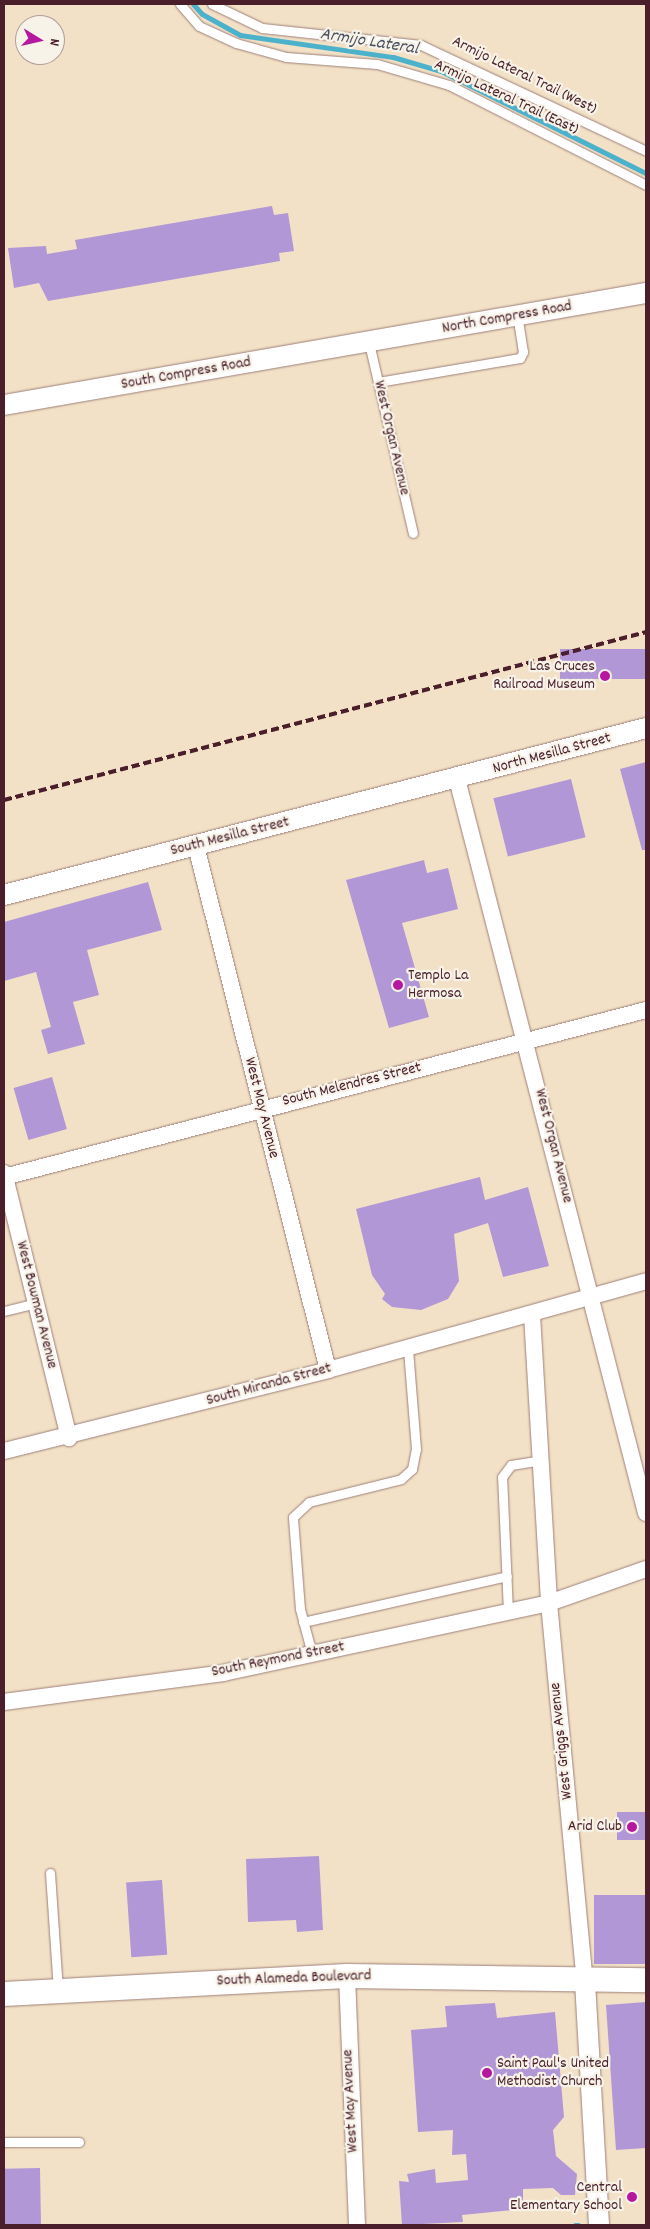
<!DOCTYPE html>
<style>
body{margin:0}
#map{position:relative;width:650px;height:2229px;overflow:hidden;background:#f3e1c7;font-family:Dekko,sans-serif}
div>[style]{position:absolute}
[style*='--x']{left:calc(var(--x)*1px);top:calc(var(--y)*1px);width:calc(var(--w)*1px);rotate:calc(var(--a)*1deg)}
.stream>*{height:5px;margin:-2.5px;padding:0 2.5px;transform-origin:2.5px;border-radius:2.5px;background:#4cb1cb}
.building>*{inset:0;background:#b197d6;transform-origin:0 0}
.roads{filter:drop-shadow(0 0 1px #9e8079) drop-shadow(0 0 1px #9e8079)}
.service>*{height:9px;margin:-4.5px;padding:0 4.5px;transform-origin:4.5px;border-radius:4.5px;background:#fff}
.minor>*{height:16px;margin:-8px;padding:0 8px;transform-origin:8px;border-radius:8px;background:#fff}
.tertiary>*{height:20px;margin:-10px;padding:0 10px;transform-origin:10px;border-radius:10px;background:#fff}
.secondary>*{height:24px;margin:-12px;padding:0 12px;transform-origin:12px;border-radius:12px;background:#fff}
.rail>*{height:4px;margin-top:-2px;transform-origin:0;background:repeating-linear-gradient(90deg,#4a1f2b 0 8px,transparent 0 12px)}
.dots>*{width:14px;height:14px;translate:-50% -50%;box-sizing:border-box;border:2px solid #f7f3e8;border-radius:50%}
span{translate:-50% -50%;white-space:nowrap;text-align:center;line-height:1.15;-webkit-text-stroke:4.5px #f7f3e8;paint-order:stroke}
.street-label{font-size:16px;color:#4a1f2b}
.poi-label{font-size:16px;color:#4a1f2b}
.right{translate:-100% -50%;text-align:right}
.left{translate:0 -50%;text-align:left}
.water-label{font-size:18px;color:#4b5263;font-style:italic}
.frame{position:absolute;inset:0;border:5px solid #4a1f2b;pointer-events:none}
.north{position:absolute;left:15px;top:15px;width:50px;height:50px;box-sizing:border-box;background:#f7f3e8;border:1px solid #b29e9c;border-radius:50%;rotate:99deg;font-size:14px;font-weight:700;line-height:20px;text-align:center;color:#4a1f2b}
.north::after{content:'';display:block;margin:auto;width:18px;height:22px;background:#b5179e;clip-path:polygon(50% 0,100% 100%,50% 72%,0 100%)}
</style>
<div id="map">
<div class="stream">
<i style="--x:193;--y:4;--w:13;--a:48"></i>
<i style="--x:202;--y:14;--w:43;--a:28.9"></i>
<i style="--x:240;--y:35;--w:155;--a:8.2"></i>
<i style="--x:393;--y:57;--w:50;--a:16.3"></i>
<i style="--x:441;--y:71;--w:229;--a:26.5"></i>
<i style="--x:575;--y:2225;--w:3;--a:0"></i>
</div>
<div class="building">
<i style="clip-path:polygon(272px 206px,274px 215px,288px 213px,294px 251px,279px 253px,280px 261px,48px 301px,39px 283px,14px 288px,8px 248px,46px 246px,47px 254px,77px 249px,75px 240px)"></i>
<i style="left:646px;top:649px;width:30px;height:86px;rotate:90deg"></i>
<i style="clip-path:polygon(646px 762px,646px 850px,642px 850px,620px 769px)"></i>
<i style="left:571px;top:779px;width:60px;height:80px;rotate:76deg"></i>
<i style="clip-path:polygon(424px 860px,427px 873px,448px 868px,458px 909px,402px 923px,429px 1017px,389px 1028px,346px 880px)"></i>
<i style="clip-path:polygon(148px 882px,162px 930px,87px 950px,99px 995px,73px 1002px,85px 1044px,48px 1054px,41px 1030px,51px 1027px,36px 972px,4px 981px,4px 922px)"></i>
<i style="left:52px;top:1077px;width:54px;height:40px;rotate:74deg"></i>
<i style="clip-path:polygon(480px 1177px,485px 1200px,528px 1187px,549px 1266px,503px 1277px,488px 1223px,454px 1234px,459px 1281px,448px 1299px,421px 1310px,392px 1307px,382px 1299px,385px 1294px,372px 1275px,356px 1209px)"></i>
<i style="left:646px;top:1812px;width:28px;height:29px;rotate:90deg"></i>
<i style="clip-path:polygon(319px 1856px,323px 1930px,297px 1932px,296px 1920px,248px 1922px,246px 1859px)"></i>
<i style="left:162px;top:1880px;width:75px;height:36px;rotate:86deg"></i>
<i style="left:646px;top:1895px;width:69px;height:52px;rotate:90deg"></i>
<i style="clip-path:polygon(646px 2002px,646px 2148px,616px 2150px,606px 2005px)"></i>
<i style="clip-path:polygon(495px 2003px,497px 2018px,555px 2012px,564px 2117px,553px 2130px,556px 2156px,577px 2174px,575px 2195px,561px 2195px,553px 2188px,523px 2189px,523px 2209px,462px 2215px,463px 2222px,402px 2225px,399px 2181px,409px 2182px,407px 2174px,435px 2169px,436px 2183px,468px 2180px,466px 2154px,452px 2155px,453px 2130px,418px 2132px,411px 2030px,447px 2027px,445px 2006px)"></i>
<i style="left:40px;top:2168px;width:57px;height:36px;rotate:89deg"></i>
</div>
<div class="roads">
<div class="service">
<i style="--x:180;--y:4;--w:29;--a:49"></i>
<i style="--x:199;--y:26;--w:41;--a:24.7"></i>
<i style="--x:236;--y:43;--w:52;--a:15.6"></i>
<i style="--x:286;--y:57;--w:91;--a:4.4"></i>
<i style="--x:377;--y:64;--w:75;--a:16.3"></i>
<i style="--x:449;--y:85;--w:221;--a:26.9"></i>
<i style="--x:212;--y:4;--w:55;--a:25.6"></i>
<i style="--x:262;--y:28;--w:160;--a:6.1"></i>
<i style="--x:421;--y:45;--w:249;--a:25.2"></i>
<i style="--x:369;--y:343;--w:195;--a:77"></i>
<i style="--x:378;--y:382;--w:144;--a:-9.6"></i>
<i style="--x:520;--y:358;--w:7;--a:-63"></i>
<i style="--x:523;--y:352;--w:36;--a:-99"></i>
<i style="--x:4;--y:1311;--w:33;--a:-14"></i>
<i style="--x:508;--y:1612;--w:135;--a:-92.5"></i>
<i style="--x:502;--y:1477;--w:15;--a:-53"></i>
<i style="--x:511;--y:1465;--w:30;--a:-9"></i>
<i style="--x:303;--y:1622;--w:209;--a:-12.7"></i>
<i style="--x:312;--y:1654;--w:47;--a:-104.9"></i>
<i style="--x:300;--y:1609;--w:92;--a:-94.4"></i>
<i style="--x:293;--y:1517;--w:22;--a:-43"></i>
<i style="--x:309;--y:1502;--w:95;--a:-14"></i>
<i style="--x:401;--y:1479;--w:15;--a:-42"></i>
<i style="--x:412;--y:1469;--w:20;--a:-79"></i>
<i style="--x:416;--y:1449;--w:100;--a:-94.6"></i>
<i style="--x:50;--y:1873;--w:117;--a:86.1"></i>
<i style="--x:4;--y:2142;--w:75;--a:0"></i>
</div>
<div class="minor">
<i style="--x:457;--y:779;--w:758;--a:75.56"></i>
<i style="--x:196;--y:846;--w:540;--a:75.86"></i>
<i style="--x:4;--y:1173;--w:273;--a:76.2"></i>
<i style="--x:4;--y:1177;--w:663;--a:-14.58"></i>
<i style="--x:532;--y:1315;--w:289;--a:86.6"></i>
<i style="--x:549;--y:1603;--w:381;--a:84.6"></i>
<i style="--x:4;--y:1451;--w:334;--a:-14"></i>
<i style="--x:328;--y:1370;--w:330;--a:-15.6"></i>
<i style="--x:4;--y:1702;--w:221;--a:-7.5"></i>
<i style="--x:223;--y:1673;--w:333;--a:-12.1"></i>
<i style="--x:549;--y:1603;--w:103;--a:-19.3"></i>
<i style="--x:347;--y:1976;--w:249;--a:87.7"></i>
</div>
<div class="tertiary">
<i style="--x:4;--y:405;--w:652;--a:-9.9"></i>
<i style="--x:4;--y:895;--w:663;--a:-14.58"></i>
<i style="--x:585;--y:1982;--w:243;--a:86.7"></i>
</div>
<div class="secondary">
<i style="--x:4;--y:1994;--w:343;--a:-3"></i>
<i style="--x:347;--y:1976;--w:299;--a:0.8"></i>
</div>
</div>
<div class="rail">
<i style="--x:4;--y:800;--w:664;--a:-14.66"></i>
</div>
<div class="dots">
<i style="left:605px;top:676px;background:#b5179e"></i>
<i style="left:398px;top:985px;background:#b5179e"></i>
<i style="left:632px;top:1827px;background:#b5179e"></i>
<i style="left:487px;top:2073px;background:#b5179e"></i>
<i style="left:632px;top:2197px;background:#b5179e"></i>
</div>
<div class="street-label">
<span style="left:524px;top:76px;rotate:26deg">Armijo Lateral Trail (West)</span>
<span style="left:506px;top:98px;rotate:25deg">Armijo Lateral Trail (East)</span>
<span style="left:507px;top:318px;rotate:-10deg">North Compress Road</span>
<span style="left:186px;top:374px;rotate:-10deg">South Compress Road</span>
<span style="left:391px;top:438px;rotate:77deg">West Organ Avenue</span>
<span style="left:552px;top:754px;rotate:-15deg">North Mesilla Street</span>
<span style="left:230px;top:837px;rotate:-14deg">South Mesilla Street</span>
<span style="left:352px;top:1085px;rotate:-14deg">South Melendres Street</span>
<span style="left:261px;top:1108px;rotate:76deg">West May Avenue</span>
<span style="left:553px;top:1146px;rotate:76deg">West Organ Avenue</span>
<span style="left:36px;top:1305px;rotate:76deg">West Bowman Avenue</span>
<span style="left:269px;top:1385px;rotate:-15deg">South Miranda Street</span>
<span style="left:278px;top:1660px;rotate:-11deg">South Reymond Street</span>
<span style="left:562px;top:1741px;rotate:-96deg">West Griggs Avenue</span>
<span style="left:294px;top:1979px;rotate:-2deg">South Alameda Boulevard</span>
<span style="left:351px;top:2101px;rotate:-93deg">West May Avenue</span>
</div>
<div class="poi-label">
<span class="right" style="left:595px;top:676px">Las Cruces<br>Railroad Museum</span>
<span class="left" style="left:408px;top:985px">Templo La<br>Hermosa</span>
<span class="right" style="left:622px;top:1827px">Arid Club</span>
<span class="left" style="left:497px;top:2073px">Saint Paul's United<br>Methodist Church</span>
<span class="right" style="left:622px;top:2197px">Central<br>Elementary School</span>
</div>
<div class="water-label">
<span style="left:369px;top:43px;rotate:9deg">Armijo Lateral</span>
</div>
<div class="frame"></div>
<div class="north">N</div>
</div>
